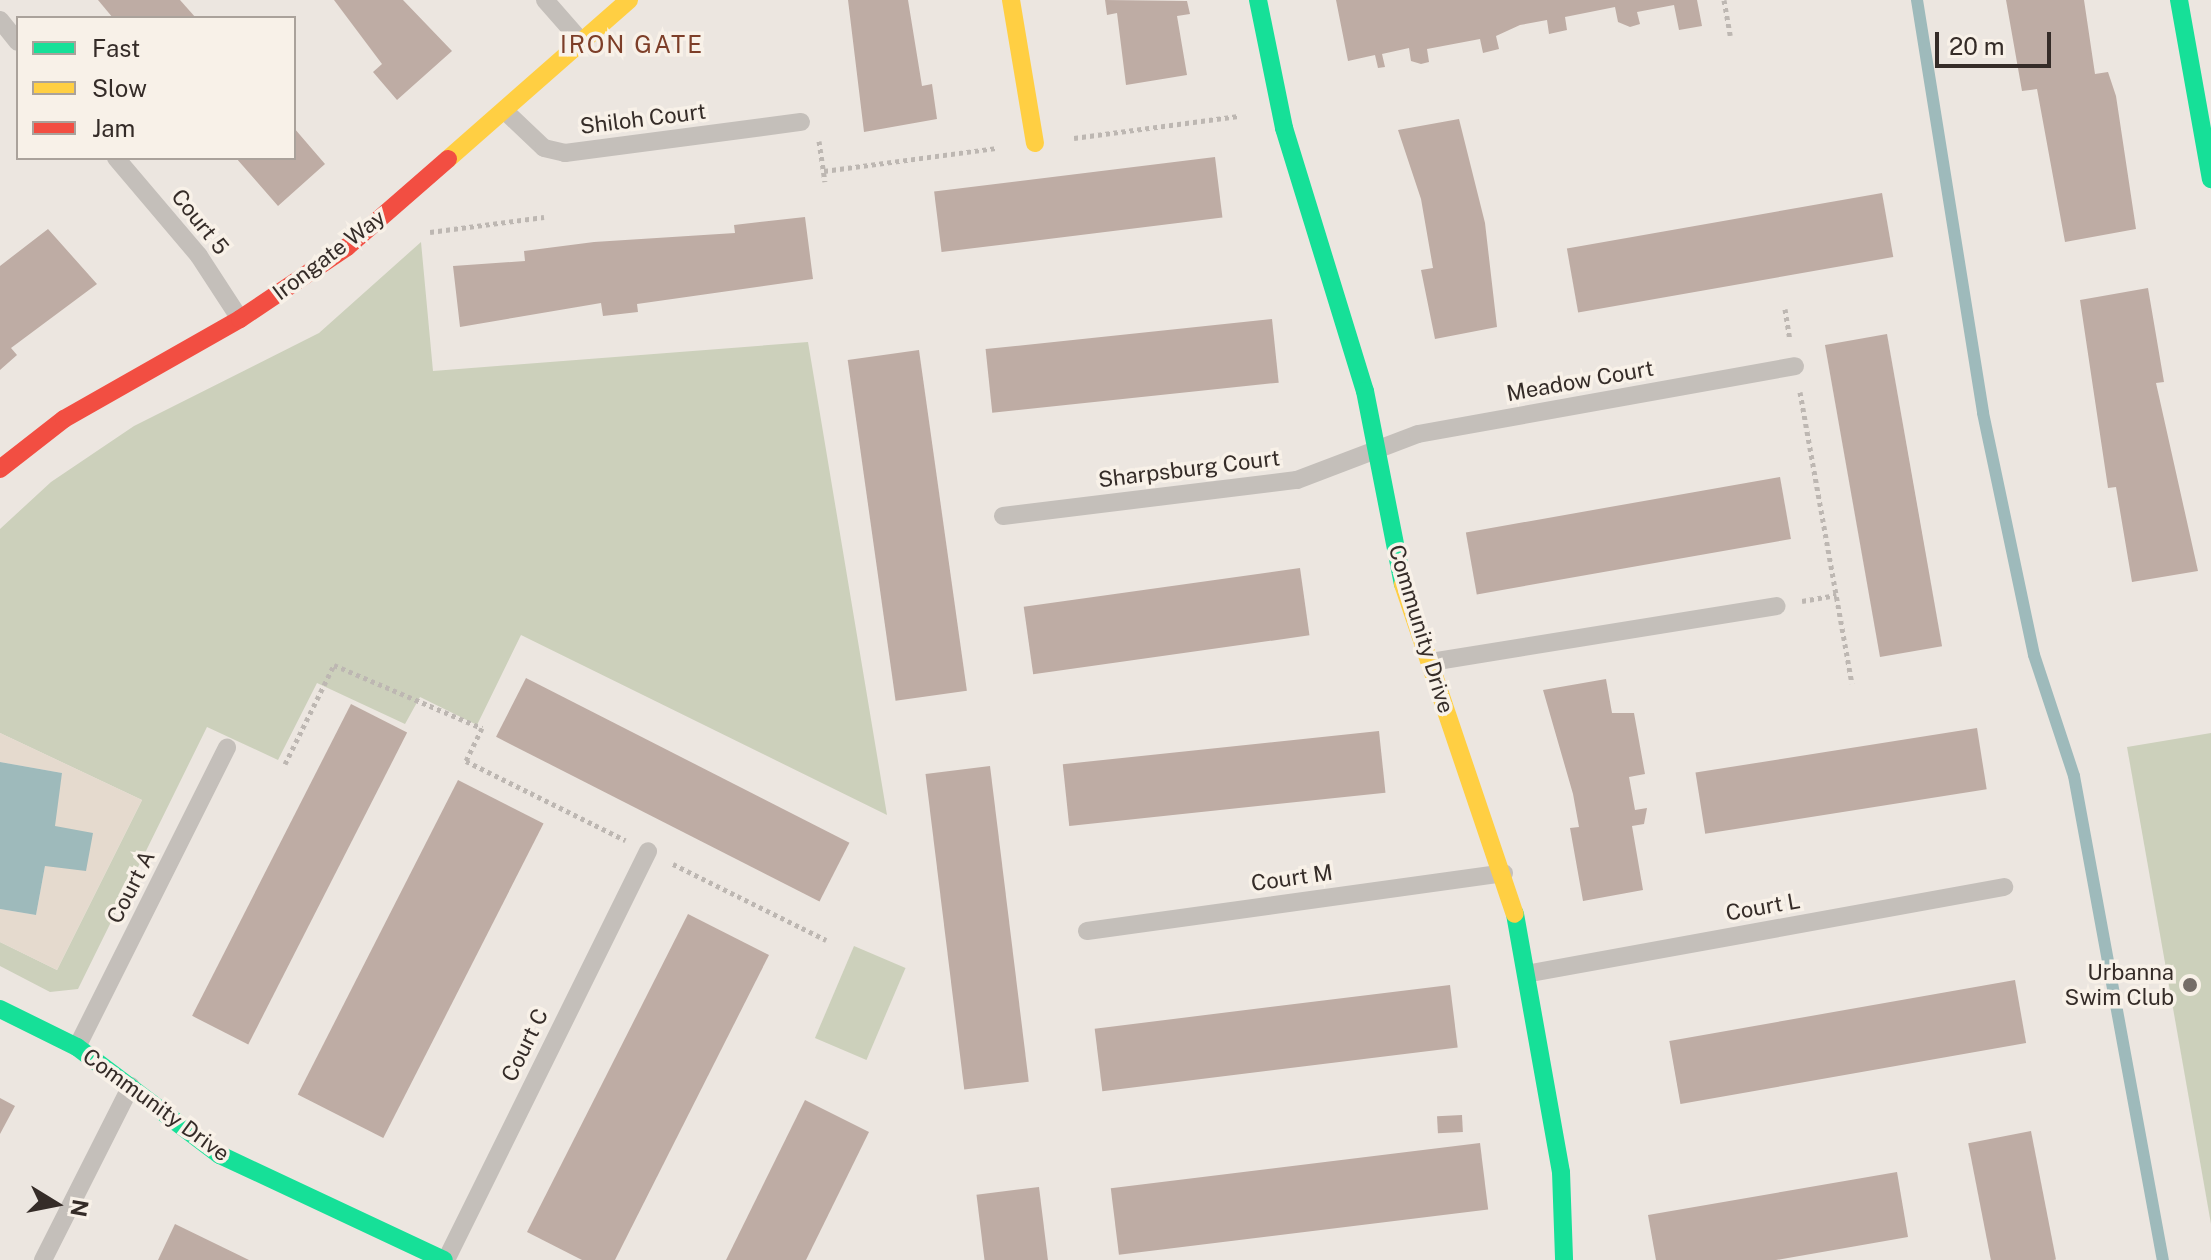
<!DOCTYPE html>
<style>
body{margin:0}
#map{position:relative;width:2211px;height:1260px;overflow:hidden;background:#ece6e0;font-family:"Public Sans",sans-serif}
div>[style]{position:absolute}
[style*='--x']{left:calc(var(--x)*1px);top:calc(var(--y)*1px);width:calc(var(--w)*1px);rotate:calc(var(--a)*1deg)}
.green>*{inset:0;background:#ccd0bb;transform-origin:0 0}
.plaza>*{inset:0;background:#e5dace}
.water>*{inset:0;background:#9ebabb}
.stream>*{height:12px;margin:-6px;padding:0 6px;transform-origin:6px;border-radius:6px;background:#9ebabb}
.building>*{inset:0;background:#beaca4;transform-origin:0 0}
.path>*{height:5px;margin-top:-2.5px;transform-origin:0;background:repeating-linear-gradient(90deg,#bdb7b2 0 4px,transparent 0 8px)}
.lane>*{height:18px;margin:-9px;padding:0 9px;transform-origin:9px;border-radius:9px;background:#c4bfba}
.fast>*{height:18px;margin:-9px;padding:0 9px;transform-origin:9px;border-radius:9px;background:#16e098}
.slow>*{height:18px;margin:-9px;padding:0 9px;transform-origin:9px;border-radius:9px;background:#ffcf43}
.jam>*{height:18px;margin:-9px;padding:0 9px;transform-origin:9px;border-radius:9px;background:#f24e42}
.dots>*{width:22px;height:22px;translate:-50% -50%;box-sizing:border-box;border:4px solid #f8f1e8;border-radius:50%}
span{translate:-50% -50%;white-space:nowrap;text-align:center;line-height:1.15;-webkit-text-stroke:7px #f8f1e8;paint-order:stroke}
.street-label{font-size:22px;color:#352c28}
.poi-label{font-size:22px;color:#352c28}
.right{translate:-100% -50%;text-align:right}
.neighbourhood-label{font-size:24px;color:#7d3e28;letter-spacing:2px}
.legend{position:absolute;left:16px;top:16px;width:280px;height:144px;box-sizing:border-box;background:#f8f1e8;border:2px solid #aaa29b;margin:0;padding:10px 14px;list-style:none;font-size:24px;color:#352c28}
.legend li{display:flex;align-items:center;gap:16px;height:40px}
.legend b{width:40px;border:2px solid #aaa29b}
.north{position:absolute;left:16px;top:1164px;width:80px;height:80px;-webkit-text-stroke:6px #f8f1e8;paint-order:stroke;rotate:100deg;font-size:22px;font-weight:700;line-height:32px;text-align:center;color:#352c28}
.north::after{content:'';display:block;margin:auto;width:28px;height:36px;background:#352c28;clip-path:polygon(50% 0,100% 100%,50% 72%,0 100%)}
.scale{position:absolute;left:1935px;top:32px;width:116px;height:36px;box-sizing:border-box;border:4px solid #352c28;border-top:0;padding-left:10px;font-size:24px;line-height:28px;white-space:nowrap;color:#352c28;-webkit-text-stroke:6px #f8f1e8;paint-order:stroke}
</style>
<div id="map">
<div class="green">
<i style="clip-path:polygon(421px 242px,433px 371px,808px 342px,887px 815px,521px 635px,477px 725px,420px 697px,405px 724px,317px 683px,278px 760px,207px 727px,78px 989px,50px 992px,0 966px,0 942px,57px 970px,142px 800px,0 733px,0 529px,51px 482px,134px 426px,319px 333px)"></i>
<i style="clip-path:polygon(2211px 733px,2211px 1224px,2127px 747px)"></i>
<i style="left:854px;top:946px;width:56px;height:100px;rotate:23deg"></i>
</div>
<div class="plaza">
<i style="clip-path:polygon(0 733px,142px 800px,57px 970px,0 942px,0 909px,36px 915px,62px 773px,0 762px)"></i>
</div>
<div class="water">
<i style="clip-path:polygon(0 762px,62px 773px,55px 826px,93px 833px,86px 871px,45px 866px,36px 915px,0 909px)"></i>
</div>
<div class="stream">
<i style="--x:1917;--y:0;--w:418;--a:80.9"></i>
<i style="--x:1983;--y:413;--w:247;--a:78.1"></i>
<i style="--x:2034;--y:655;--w:127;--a:71.7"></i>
<i style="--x:2074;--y:776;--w:492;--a:79.6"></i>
</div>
<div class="building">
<i style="clip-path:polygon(98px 0,180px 0,196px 18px,113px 18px)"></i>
<i style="clip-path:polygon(334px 0,403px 0,452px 51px,397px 100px,373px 72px,382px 64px)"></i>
<i style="clip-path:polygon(848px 0,908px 0,922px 86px,932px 84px,937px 119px,864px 132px)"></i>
<i style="clip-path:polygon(1105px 0,1187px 1px,1190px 14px,1177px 16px,1187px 75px,1126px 85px,1117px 13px,1107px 15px)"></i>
<i style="clip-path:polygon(1336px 0,1697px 0,1702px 26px,1679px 30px,1674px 5px,1637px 12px,1640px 24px,1630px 27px,1618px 22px,1615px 7px,1565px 17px,1567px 30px,1549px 34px,1547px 20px,1520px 25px,1496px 36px,1499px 49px,1483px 53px,1480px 39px,1427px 49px,1429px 62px,1421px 64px,1411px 61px,1409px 48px,1382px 54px,1385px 67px,1378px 68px,1375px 55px,1348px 61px)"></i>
<i style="clip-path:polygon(2006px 0,2084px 0,2095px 74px,2108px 72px,2116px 96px,2136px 229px,2065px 242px,2037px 89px,2022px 91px)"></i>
<i style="clip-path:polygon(1459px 119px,1485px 223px,1497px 327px,1435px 339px,1421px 270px,1433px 268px,1421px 199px,1398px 130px)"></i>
<i style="clip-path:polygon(294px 128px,325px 164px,278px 206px,236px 158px,294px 158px)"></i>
<i style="left:1215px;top:157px;width:61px;height:283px;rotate:83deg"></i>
<i style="left:1882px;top:193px;width:65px;height:320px;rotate:80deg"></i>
<i style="clip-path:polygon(805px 217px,813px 279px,637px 304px,638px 312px,603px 316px,601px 303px,460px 327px,453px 266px,525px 261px,524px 251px,594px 242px,735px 233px,734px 225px)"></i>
<i style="clip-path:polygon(48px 229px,97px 284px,11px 348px,17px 355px,0 370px,0 266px)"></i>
<i style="clip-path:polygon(2148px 288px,2164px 382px,2156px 383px,2198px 571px,2132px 582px,2116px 487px,2108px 488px,2080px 300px)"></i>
<i style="left:1272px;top:319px;width:64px;height:288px;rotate:84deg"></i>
<i style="left:1887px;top:334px;width:317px;height:63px;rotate:80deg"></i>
<i style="left:919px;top:350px;width:344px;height:72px;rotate:82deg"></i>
<i style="left:1780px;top:477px;width:63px;height:319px;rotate:80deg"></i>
<i style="left:1300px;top:568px;width:68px;height:279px;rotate:82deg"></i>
<i style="left:526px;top:678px;width:363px;height:66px;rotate:27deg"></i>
<i style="clip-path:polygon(1606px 679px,1612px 713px,1634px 713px,1645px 774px,1629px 777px,1635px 810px,1647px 808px,1644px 824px,1632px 826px,1643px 890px,1583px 901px,1570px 828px,1579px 827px,1573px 794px,1543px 690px)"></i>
<i style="left:351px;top:704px;width:63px;height:350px;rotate:27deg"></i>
<i style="left:1977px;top:728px;width:62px;height:285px;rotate:81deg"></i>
<i style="left:1379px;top:731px;width:62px;height:318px;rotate:84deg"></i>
<i style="left:990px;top:766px;width:318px;height:65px;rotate:83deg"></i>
<i style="left:458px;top:780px;width:96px;height:353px;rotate:27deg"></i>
<i style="clip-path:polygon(688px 914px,769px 955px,615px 1260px,582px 1260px,527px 1232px)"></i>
<i style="left:2015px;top:980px;width:64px;height:351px;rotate:80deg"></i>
<i style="left:1450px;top:985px;width:63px;height:358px;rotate:83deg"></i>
<i style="clip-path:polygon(0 1098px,15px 1106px,0 1134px)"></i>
<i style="clip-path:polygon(805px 1100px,869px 1132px,806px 1260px,726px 1260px)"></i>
<i style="left:1462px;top:1115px;width:17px;height:25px;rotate:87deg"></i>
<i style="left:2031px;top:1131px;width:131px;height:64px;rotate:79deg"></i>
<i style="left:1480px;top:1143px;width:67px;height:372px;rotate:83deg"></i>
<i style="clip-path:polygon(1897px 1172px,1908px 1237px,1776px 1260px,1656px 1260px,1648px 1215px)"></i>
<i style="left:1039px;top:1187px;width:74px;height:63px;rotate:83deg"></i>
<i style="clip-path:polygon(175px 1224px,249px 1260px,158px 1260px)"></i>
</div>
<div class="path">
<i style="--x:1724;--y:0;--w:36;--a:80"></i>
<i style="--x:1074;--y:138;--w:166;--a:-7.6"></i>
<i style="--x:819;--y:141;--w:41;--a:81.7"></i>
<i style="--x:824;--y:171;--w:175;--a:-7.6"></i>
<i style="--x:430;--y:232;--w:115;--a:-7.5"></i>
<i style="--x:1785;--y:309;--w:30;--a:81"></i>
<i style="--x:1800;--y:392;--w:296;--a:79.9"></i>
<i style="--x:1802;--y:601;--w:35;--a:-10"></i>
<i style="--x:285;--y:764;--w:110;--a:-63.7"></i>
<i style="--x:334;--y:665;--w:161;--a:23.1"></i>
<i style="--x:482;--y:728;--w:37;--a:116"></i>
<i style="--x:466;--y:761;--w:178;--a:26.4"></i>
<i style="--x:673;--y:864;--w:171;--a:26.4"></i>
</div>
<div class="lane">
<i style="--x:545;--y:0;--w:55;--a:48.7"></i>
<i style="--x:0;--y:20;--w:28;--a:51"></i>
<i style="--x:506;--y:112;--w:52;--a:43.5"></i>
<i style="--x:544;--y:148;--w:22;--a:13"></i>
<i style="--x:565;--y:153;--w:238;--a:-7.5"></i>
<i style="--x:116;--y:158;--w:128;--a:49.7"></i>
<i style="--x:199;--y:256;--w:75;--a:56.9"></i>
<i style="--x:1003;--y:516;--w:296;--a:-7"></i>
<i style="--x:1297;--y:480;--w:129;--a:-20.8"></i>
<i style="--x:1418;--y:434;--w:383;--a:-10.2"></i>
<i style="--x:1431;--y:662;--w:350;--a:-9.2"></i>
<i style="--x:1087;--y:931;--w:421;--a:-7.9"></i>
<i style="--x:1531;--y:973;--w:481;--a:-10.3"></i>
<i style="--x:77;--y:1047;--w:335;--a:-63.4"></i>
<i style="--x:43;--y:1260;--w:195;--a:-63.2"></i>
<i style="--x:446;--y:1260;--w:456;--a:-63.7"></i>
</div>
<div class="fast">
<i style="--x:1258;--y:0;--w:131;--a:78.5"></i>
<i style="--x:1284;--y:128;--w:275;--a:72.9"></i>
<i style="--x:1365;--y:391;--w:197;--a:78.9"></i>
<i style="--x:2179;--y:0;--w:182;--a:79.9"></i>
<i style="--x:1515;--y:914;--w:262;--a:79.9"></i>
<i style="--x:1561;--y:1172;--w:88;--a:88"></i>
<i style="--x:0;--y:1009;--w:86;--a:26.3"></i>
<i style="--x:77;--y:1047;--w:179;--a:37.1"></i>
<i style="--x:220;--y:1155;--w:247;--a:25.1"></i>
</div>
<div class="slow">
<i style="--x:1011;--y:0;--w:145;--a:80.5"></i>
<i style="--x:448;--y:159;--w:241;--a:-41.3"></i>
<i style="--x:1403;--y:584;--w:348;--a:71.3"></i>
</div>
<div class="jam">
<i style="--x:0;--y:469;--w:81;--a:-38"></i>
<i style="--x:64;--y:419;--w:202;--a:-29.6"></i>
<i style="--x:240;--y:319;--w:129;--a:-33.9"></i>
<i style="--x:347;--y:247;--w:134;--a:-41.1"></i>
</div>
<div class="dots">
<i style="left:2190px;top:985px;background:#756d68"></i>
</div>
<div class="street-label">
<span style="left:643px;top:119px;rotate:-7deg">Shiloh Court</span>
<span style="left:200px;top:222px;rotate:51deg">Court 5</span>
<span style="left:329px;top:255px;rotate:-37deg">Irongate Way</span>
<span style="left:1580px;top:381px;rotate:-10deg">Meadow Court</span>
<span style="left:1189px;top:469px;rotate:-7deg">Sharpsburg Court</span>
<span style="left:1421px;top:629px;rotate:73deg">Community Drive</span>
<span style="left:1292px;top:878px;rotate:-8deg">Court M</span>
<span style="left:131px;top:887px;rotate:-63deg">Court A</span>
<span style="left:1763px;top:907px;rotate:-10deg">Court L</span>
<span style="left:525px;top:1045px;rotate:-64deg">Court C</span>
<span style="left:156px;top:1105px;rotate:36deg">Community Drive</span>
</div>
<div class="poi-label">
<span class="right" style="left:2174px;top:985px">Urbanna<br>Swim Club</span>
</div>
<div class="neighbourhood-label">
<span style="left:632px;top:45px">IRON GATE</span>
</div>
<ul class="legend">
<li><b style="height:10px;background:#16e098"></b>Fast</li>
<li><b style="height:10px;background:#ffcf43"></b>Slow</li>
<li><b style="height:10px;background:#f24e42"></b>Jam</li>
</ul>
<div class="north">N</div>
<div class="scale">20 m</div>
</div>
